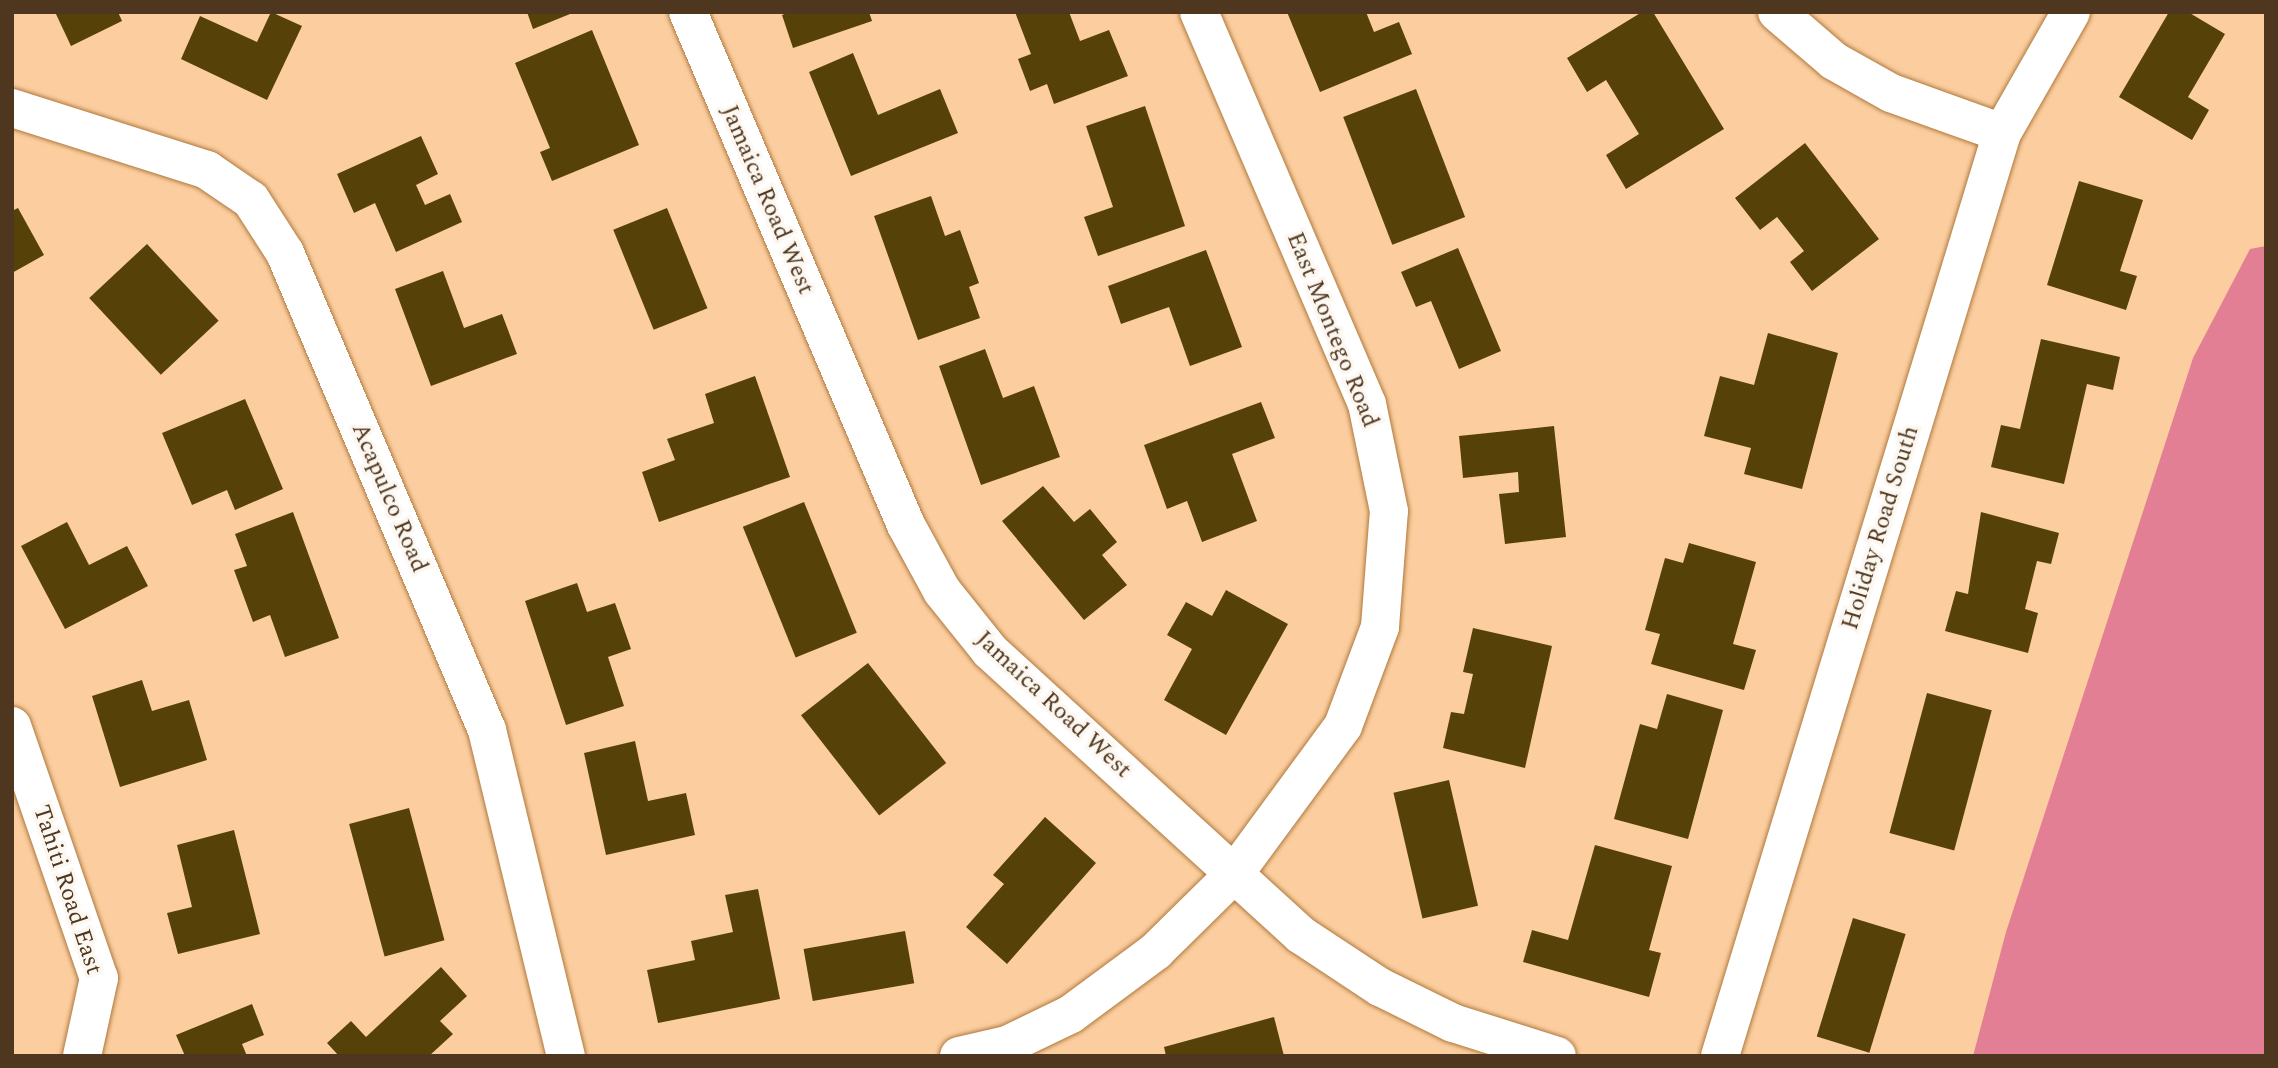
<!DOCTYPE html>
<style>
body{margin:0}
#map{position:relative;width:2278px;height:1068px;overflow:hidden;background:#fcce9f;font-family:Spectral,serif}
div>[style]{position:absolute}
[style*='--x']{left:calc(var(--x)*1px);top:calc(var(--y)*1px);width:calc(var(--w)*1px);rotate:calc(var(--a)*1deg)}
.forest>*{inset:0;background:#e37f94}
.building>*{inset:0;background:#564108;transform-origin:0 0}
.roads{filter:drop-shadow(0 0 2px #af793e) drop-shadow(0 0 2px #af793e)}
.street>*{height:38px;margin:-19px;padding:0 19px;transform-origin:19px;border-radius:19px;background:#fff}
span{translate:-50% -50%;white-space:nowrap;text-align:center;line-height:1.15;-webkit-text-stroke:7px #fdf7f1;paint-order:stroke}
.street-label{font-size:24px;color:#4e371e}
.frame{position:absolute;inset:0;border:14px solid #4e371e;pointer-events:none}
</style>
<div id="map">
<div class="forest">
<i style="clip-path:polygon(2266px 246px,2266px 1056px,1973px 1056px,2006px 932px,2193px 358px,2250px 249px)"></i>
</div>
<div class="building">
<i style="clip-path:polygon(55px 12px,118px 12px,122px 21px,71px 46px)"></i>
<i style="clip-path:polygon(271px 12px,302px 26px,267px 100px,181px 59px,200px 16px,257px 42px)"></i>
<i style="clip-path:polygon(527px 12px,575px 12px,533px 29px)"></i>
<i style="clip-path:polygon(790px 12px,869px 12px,872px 21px,793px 48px,782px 15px)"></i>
<i style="clip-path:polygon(1015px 12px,1069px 12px,1080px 41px,1109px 30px,1128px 76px,1054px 104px,1047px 84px,1030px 91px,1018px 59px,1031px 54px)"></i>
<i style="clip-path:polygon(1287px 12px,1366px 12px,1374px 32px,1399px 22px,1412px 54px,1320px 92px)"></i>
<i style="clip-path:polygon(1642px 12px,1653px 12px,1724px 129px,1626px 189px,1606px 155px,1639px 134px,1606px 80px,1587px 92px,1567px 58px)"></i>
<i style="clip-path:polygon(2169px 12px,2188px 12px,2225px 34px,2188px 97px,2209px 110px,2192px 140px,2119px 97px)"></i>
<i style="clip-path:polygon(592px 30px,639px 145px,552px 181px,540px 152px,550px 148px,515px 63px)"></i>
<i style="clip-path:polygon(853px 53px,878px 115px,940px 89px,958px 133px,851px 176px,809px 72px)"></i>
<i style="left:1416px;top:89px;width:137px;height:78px;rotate:69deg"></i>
<i style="clip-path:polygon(1145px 106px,1185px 226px,1098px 256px,1084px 217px,1113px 207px,1086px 126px)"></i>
<i style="clip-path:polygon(421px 136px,438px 174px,416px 185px,425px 205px,450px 194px,462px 222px,396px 252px,375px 203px,354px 213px,337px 174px)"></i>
<i style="clip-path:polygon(1805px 143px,1879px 239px,1812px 291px,1790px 262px,1804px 251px,1777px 217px,1760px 230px,1735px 198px)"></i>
<i style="clip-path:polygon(2079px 181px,2143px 200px,2120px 271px,2137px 276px,2126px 310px,2047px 285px)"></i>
<i style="clip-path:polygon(931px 196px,945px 236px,960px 230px,979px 283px,969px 287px,980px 318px,918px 340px,874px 216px)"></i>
<i style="clip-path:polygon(18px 208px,44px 255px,12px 273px,12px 211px)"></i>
<i style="left:667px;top:208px;width:108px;height:58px;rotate:68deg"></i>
<i style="left:147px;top:244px;width:105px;height:79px;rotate:47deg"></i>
<i style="clip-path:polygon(1458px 248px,1501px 351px,1459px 369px,1431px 301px,1416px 307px,1401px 272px)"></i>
<i style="clip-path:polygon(1206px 250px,1242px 347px,1190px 366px,1169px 307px,1121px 324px,1108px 286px)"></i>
<i style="clip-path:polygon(443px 271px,464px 328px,502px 314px,517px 354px,431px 386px,395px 289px)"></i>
<i style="clip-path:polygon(1768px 333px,1838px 353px,1802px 489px,1744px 474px,1751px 448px,1704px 436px,1720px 376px,1754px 385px)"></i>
<i style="clip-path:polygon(2041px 339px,2120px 357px,2113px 390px,2087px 384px,2064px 484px,1991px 467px,2001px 425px,2020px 429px)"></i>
<i style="clip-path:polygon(985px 349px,1003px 398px,1034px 386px,1060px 457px,981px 485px,939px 366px)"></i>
<i style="clip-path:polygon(755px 376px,790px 477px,659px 522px,642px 472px,675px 460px,667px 439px,714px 423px,705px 394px)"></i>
<i style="clip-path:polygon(245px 399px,283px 489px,235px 510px,227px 490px,192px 505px,162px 433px)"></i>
<i style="clip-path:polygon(1261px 402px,1275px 438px,1232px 454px,1257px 521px,1202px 542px,1187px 501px,1167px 509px,1144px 445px)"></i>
<i style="clip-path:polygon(1554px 426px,1566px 537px,1505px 544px,1499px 494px,1519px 492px,1518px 472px,1463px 478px,1459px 436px)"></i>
<i style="clip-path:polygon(1043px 486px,1074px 522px,1090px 509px,1117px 542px,1102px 555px,1127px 585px,1084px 620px,1002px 521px)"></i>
<i style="left:804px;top:502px;width:141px;height:66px;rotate:68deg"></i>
<i style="clip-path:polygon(293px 512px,339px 638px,285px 657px,270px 615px,253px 622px,234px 570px,247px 566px,235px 534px)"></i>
<i style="clip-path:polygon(1981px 512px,2059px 533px,2051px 564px,2037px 561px,2025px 609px,2038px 613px,2028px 653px,1945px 631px,1956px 591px,1968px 594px)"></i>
<i style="clip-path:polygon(67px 522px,89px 565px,127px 546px,148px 586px,65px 629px,21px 546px)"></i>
<i style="clip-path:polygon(1689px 543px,1756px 562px,1733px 644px,1756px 650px,1744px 690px,1651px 664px,1660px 634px,1645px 630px,1665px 558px,1683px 563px)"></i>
<i style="clip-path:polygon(577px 583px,587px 612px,615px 603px,631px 649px,608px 657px,624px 706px,566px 725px,525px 601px)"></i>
<i style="clip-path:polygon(1226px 590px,1288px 624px,1226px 735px,1164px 700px,1192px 649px,1167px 635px,1186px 602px,1212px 616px)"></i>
<i style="clip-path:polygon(1473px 628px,1552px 646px,1525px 768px,1443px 748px,1451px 712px,1464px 714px,1473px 674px,1463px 672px)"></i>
<i style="left:868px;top:663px;width:127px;height:85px;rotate:52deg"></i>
<i style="clip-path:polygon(142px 680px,152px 711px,189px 700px,207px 760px,120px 787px,92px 696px)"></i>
<i style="left:1927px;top:693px;width:67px;height:145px;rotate:15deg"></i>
<i style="clip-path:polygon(1667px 694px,1723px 710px,1688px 839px,1614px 819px,1640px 724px,1657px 729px)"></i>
<i style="clip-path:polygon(635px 741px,648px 801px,686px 793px,695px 835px,606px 855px,584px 753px)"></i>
<i style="left:1449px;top:780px;width:129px;height:57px;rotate:77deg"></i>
<i style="left:409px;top:808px;width:137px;height:62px;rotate:75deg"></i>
<i style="clip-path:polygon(1045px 817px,1096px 863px,1007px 964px,966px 927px,1004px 884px,993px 875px)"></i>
<i style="clip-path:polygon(234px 830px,260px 934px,178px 954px,167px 913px,192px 907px,177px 845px)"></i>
<i style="clip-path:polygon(1595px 845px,1672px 866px,1649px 950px,1661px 953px,1649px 997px,1523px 962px,1532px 930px,1568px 940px)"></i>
<i style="clip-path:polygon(758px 889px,780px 999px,658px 1023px,647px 970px,695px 960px,691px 941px,733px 932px,725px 895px)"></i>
<i style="left:1853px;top:918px;width:55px;height:124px;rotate:17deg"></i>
<i style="left:905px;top:931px;width:53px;height:103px;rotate:80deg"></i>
<i style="clip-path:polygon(441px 967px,467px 996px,440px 1021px,453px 1034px,429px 1056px,339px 1056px,327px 1043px,351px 1021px,366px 1037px)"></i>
<i style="clip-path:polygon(252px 1004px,264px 1035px,242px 1044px,247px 1056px,185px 1056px,176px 1035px)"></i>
<i style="clip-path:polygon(1274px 1017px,1284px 1056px,1166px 1056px,1164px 1047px)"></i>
</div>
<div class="roads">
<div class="street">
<i style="--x:688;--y:12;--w:557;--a:66.98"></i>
<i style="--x:906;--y:525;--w:75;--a:61.4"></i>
<i style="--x:942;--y:591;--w:77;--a:51.3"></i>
<i style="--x:990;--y:651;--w:421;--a:42.4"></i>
<i style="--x:1301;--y:935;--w:95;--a:33.4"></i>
<i style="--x:1380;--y:987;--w:81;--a:26.3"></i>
<i style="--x:1453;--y:1023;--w:109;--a:17.6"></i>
<i style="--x:1777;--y:12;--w:75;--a:40.7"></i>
<i style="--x:1834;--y:61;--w:65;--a:29.3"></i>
<i style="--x:1891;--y:93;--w:118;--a:19.8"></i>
<i style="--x:12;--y:108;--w:205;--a:17.6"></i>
<i style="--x:207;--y:170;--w:53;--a:34.3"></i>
<i style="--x:251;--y:200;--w:63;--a:57.3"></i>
<i style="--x:285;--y:253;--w:518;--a:67.05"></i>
<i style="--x:487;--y:730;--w:335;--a:76.4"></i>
<i style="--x:12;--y:726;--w:267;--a:71"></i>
<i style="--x:99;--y:978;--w:80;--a:102.3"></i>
<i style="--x:959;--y:1056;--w:49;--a:-12.9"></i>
<i style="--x:1007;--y:1045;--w:71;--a:-25.8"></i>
<i style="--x:1071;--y:1014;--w:106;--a:-36.5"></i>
<i style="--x:1156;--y:951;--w:111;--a:-44.6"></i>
<i style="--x:1235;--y:873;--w:182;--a:-53.7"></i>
<i style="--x:1343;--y:726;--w:106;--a:-69.5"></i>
<i style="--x:1380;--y:627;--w:116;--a:-85.6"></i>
<i style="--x:1389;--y:511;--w:109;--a:-101.6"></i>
<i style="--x:1367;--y:404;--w:426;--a:-113.2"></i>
<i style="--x:1720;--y:1056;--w:965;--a:-73.01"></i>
<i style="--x:2002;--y:133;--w:139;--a:-60.3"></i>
</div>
</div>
<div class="street-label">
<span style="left:767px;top:200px;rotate:67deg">Jamaica Road West</span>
<span style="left:1332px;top:330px;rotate:68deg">East Montego Road</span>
<span style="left:389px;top:498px;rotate:67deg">Acapulco Road</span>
<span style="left:1881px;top:528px;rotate:-73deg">Holiday Road South</span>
<span style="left:1053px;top:705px;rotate:43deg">Jamaica Road West</span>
<span style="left:67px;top:890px;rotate:72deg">Tahiti Road East</span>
</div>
<div class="frame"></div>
</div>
